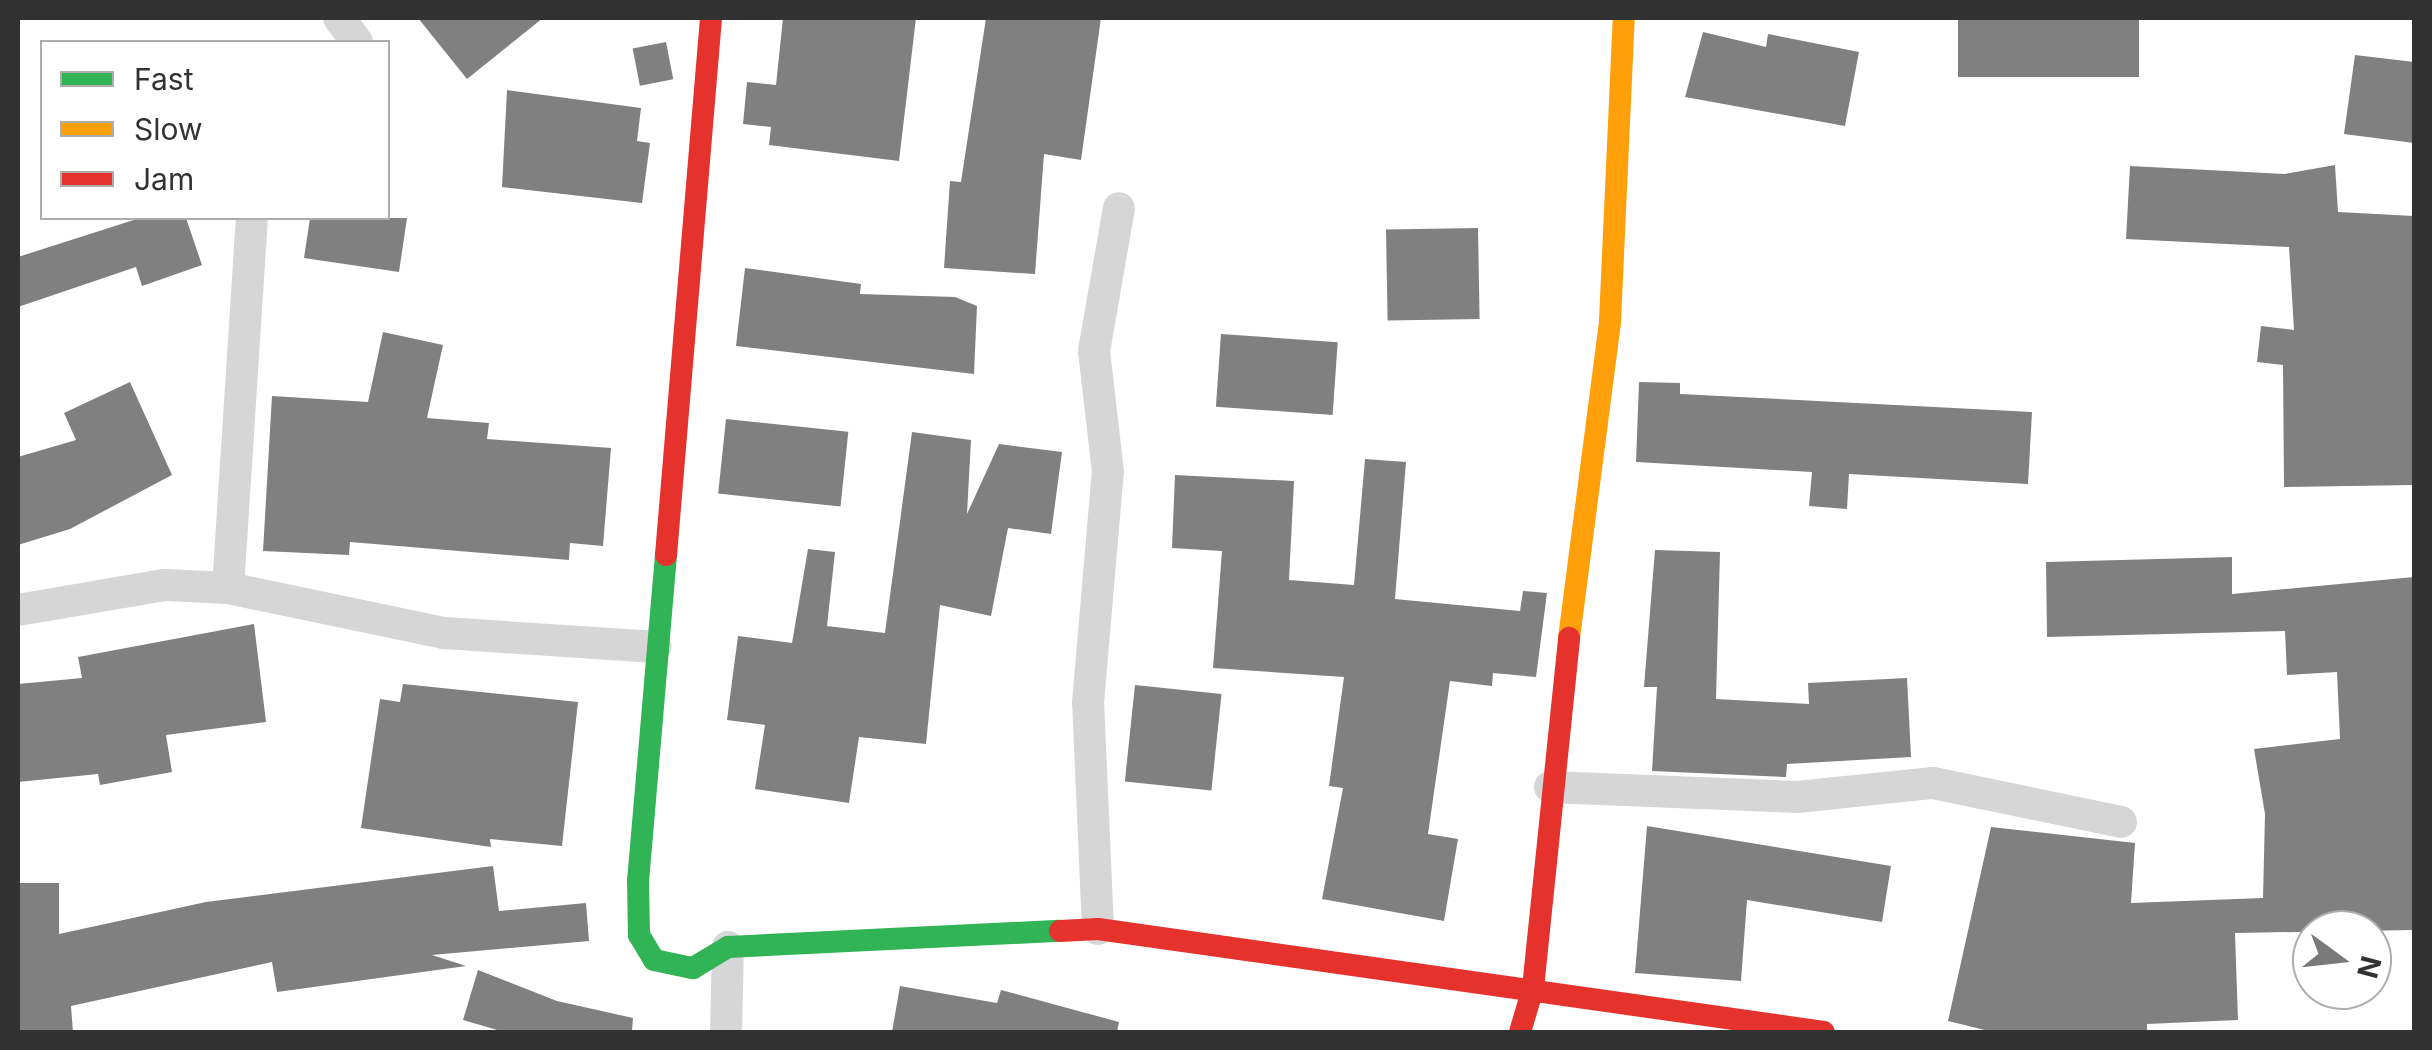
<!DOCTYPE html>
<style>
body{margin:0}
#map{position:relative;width:2432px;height:1050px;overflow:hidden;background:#fff;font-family:Inter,sans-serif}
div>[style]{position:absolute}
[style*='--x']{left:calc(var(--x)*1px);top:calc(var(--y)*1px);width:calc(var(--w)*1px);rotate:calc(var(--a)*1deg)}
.building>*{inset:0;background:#808080;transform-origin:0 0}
.street>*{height:32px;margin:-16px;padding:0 16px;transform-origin:16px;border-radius:16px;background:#d6d6d6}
.fast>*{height:22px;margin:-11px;padding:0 11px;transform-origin:11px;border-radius:11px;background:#30b455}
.slow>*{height:22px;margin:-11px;padding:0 11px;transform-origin:11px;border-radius:11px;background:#ff9f0a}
.jam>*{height:22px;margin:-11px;padding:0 11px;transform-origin:11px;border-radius:11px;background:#e5322d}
span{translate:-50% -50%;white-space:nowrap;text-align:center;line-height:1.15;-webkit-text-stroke:10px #fff;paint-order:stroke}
.frame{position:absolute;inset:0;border:20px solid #323232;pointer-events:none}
.legend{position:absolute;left:40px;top:40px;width:350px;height:180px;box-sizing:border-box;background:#fff;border:2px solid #adadad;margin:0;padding:12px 18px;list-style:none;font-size:30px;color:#323232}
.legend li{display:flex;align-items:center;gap:20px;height:50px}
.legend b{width:50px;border:2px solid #adadad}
.north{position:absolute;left:2292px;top:910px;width:100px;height:100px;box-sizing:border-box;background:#fff;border:2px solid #adadad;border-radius:50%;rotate:105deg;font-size:28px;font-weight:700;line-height:40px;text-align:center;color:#323232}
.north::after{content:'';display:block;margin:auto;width:35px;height:45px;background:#7a7a7a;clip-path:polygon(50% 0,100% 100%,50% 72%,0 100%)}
</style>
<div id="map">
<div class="building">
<i style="clip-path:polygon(418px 18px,543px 18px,467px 79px)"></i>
<i style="clip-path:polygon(783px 18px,916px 18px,899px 161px,769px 145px,771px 127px,743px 124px,747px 82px,776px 85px)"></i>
<i style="clip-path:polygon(986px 18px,1101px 18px,1081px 160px,1044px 154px,1035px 274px,944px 268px,950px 181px,961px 182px)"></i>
<i style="left:1958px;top:18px;width:181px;height:59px"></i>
<i style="clip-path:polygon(1703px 32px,1766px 47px,1768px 34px,1859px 52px,1845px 126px,1685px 97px)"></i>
<i style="left:666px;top:42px;width:38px;height:34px;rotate:79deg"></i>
<i style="clip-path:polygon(2355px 55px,2414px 62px,2414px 143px,2344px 134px)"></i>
<i style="clip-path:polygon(507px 90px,641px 108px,637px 141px,650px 143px,642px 203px,502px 187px)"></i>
<i style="clip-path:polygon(2335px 165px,2338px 212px,2414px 216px,2414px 485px,2284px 487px,2283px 365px,2257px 362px,2261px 326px,2294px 330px,2289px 247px,2126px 239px,2130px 166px,2285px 174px)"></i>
<i style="clip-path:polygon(140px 218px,186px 218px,202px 265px,142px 286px,136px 267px,18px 307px,18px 257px)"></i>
<i style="clip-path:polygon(310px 218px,407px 218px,399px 272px,304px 258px)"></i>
<i style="left:1478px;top:228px;width:91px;height:92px;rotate:89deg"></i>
<i style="clip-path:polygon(745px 268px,861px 284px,860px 294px,955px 297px,977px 306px,974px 374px,736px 346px)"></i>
<i style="clip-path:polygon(383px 332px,443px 345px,427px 418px,489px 423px,487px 439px,611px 448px,603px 546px,570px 543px,569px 560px,350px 542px,349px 555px,263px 551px,272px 396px,368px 402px)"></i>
<i style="left:1221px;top:334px;width:117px;height:73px;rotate:4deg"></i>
<i style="clip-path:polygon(130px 382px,172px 475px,70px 529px,18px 545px,18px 457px,76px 440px,64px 413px)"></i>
<i style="clip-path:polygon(1639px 382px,1680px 383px,1680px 394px,2032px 412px,2028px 484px,1849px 474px,1847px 509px,1809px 506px,1812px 472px,1636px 462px)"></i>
<i style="left:726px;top:419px;width:123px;height:75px;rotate:6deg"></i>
<i style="clip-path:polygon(912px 432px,971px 440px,967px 514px,999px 444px,1062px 452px,1051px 534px,1008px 528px,991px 616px,940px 605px,926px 744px,859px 737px,849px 803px,755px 789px,765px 725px,727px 720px,738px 636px,792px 643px,808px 549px,835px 552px,827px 626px,885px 633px)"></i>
<i style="clip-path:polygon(1365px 459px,1406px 462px,1395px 599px,1520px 611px,1523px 591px,1547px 593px,1536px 677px,1493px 673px,1492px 686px,1450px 681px,1428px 834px,1458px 839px,1444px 921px,1322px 899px,1343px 788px,1329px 786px,1344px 677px,1213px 668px,1222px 551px,1172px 548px,1175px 475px,1294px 481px,1289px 580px,1354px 585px)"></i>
<i style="clip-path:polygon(1655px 550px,1720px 552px,1716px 699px,1809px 704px,1808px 683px,1907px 678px,1911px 757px,1787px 764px,1786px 777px,1652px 771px,1657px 687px,1644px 687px)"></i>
<i style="clip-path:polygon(2232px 557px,2232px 594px,2414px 577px,2414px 930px,2235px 933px,2238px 1020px,2147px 1024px,2147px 1032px,1993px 1032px,1948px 1021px,1991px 827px,2135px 843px,2131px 903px,2263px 898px,2265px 814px,2254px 749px,2340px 739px,2337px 672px,2287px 675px,2285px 631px,2047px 637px,2046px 562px)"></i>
<i style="clip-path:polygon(254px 624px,266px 722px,166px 735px,172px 772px,100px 785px,98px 774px,18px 782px,18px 684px,82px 678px,78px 657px)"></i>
<i style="clip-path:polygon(403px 684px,578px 702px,562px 846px,490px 839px,491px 847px,361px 828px,380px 699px,400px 702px)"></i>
<i style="left:1135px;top:685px;width:87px;height:97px;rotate:6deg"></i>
<i style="clip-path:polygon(1647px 826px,1891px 866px,1882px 922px,1747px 900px,1741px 981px,1635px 973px)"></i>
<i style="clip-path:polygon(493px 866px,499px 911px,586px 903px,589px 941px,432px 955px,466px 966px,277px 992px,272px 962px,71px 1006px,73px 1032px,18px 1032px,18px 883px,59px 883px,59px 934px,206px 902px)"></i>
<i style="clip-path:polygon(478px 970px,557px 1001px,633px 1018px,632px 1032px,504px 1032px,463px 1020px)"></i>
<i style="clip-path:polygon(900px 986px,997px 1003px,1001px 990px,1119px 1022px,1117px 1032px,892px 1032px)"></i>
</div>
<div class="street">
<i style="--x:339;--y:18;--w:30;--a:53"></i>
<i style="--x:228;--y:588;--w:371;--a:-86.3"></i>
<i style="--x:18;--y:610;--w:149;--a:-9.7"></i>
<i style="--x:165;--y:585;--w:63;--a:2.7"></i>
<i style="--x:228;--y:588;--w:221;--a:11.8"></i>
<i style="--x:444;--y:633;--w:212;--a:3.8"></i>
<i style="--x:1550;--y:787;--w:247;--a:2.3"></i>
<i style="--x:1797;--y:797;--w:137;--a:-5.9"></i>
<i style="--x:1933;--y:783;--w:192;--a:11.7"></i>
<i style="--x:1098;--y:929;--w:226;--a:-92.5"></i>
<i style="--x:1088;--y:703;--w:232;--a:-85.1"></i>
<i style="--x:1108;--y:472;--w:122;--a:-96.6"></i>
<i style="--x:1094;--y:351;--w:145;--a:-80.1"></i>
<i style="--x:726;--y:1032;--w:85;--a:-88.7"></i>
</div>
<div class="fast">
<i style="--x:666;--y:555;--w:326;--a:94.9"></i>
<i style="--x:638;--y:880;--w:55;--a:89"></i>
<i style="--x:639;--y:935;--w:29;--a:59"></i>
<i style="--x:654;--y:960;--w:40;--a:12"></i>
<i style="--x:693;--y:968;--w:41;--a:-31"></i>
<i style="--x:728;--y:947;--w:332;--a:-2.8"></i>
</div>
<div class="slow">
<i style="--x:1569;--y:638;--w:320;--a:-82.6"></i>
<i style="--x:1610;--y:321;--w:303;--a:-87.4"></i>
</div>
<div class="jam">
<i style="--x:666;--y:555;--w:539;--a:-85.21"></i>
<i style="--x:1060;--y:931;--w:38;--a:-3"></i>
<i style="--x:1098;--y:929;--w:733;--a:8.07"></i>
<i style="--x:1520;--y:1032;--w:46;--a:-73.5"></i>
<i style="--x:1533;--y:988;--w:352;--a:-84.1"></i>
</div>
<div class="frame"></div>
<ul class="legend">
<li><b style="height:12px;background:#30b455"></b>Fast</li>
<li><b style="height:12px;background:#ff9f0a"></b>Slow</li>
<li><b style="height:12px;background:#e5322d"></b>Jam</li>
</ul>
<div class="north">N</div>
</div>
